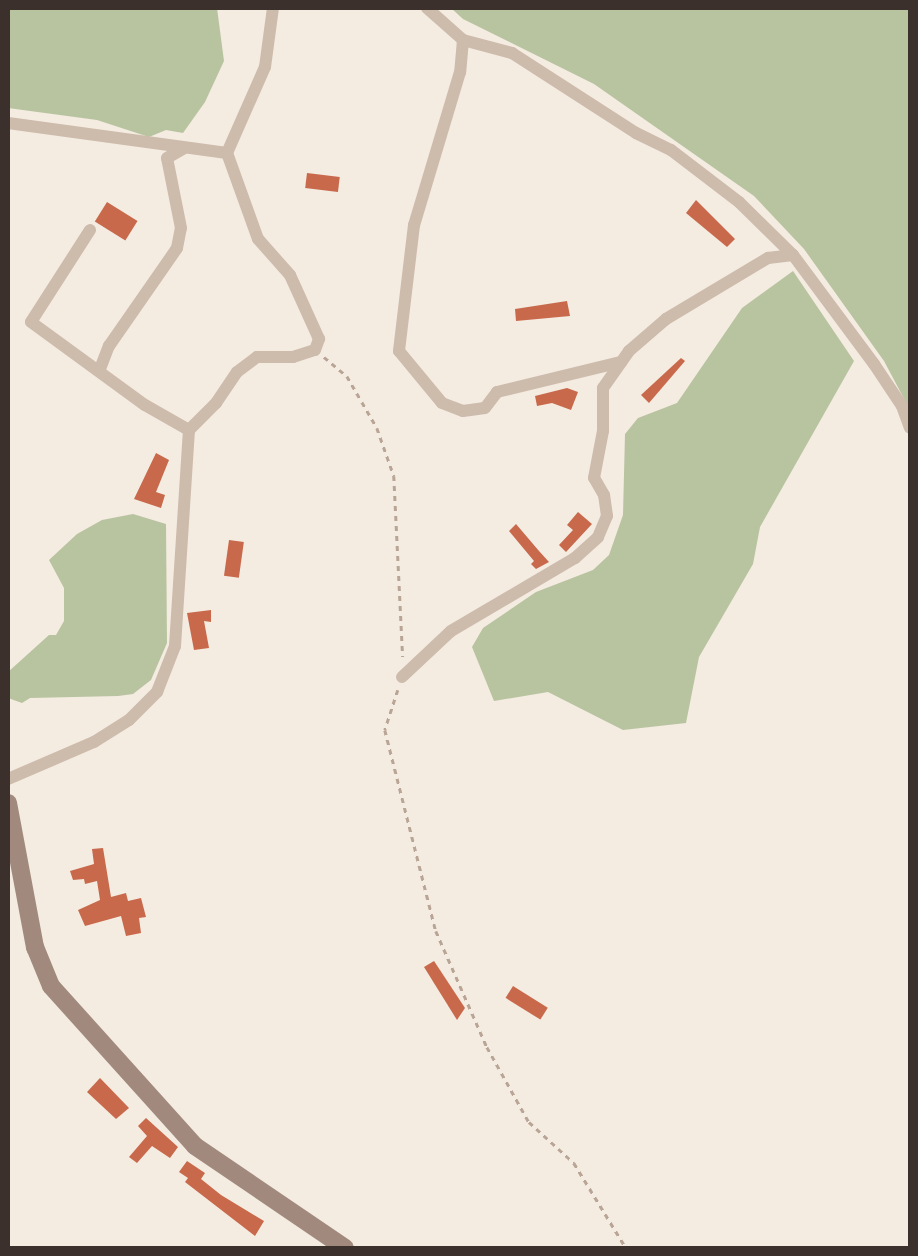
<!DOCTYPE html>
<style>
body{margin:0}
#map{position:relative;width:918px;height:1256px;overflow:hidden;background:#f4ebe1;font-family:"Sofia Sans Condensed",sans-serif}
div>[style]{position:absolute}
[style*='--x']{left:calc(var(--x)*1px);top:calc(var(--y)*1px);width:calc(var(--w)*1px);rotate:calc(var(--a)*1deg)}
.green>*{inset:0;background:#b8c4a0}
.building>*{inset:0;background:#c8694b;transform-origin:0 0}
.path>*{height:2.5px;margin-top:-1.25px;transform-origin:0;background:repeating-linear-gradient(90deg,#b9a596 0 5px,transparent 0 10px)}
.street>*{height:12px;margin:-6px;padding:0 6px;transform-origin:6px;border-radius:6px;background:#cdbbac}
.secondary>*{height:18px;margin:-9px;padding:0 9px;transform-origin:9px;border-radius:9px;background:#a18a7d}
span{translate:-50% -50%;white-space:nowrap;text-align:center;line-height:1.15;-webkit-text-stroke:8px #fbf5ee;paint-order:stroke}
.frame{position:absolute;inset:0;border:10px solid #3b302b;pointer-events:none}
</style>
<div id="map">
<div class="green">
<i style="clip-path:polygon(8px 8px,217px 8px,224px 61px,205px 102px,183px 133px,166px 130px,149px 137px,97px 120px,8px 108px)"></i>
<i style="clip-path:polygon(451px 8px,910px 8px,910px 410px,884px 361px,804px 249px,754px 196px,594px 84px,463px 19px)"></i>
<i style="clip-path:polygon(793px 271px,854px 361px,760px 527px,753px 564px,699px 657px,686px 723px,623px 730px,548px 692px,494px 701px,472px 647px,483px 628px,536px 592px,593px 570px,609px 555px,623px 515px,625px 434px,638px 418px,677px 403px,742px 308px)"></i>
<i style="clip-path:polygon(133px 514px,166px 524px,167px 643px,151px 680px,133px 694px,118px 696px,30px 698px,22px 703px,8px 698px,8px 672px,49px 635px,56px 635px,64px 621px,64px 588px,49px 560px,77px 534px,102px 520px)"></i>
</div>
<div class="building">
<i style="left:307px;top:173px;width:33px;height:15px;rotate:7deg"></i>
<i style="clip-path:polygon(696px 200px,735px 239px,727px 247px,686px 213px)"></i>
<i style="left:107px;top:202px;width:36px;height:23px;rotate:32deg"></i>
<i style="clip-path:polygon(567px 301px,570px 316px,516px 321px,515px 309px)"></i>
<i style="clip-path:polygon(681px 358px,685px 361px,649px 403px,641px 395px)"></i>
<i style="clip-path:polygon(567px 388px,578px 392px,571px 410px,552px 403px,537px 406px,535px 396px)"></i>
<i style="clip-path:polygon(156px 453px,169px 460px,156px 492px,165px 495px,161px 508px,134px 499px)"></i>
<i style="clip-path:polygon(578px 512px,592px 524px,566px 552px,559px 545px,573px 530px,567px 525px)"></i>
<i style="clip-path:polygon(516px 524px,539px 551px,549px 562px,536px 569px,531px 564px,534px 561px,509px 531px)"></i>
<i style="left:229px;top:540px;width:15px;height:36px;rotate:8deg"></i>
<i style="clip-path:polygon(211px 610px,211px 622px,204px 621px,209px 648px,194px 650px,187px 613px)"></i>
<i style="clip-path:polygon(103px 848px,111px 897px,126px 893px,128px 901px,141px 898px,146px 917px,139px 918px,141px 933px,126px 936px,121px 916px,85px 926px,78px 910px,100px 900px,97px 881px,85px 884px,84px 879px,73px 880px,70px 871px,94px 864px,92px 849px)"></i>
<i style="clip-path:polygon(434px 961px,465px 1008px,457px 1020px,424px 967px)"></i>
<i style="left:513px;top:986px;width:41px;height:14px;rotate:32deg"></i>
<i style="clip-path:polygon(100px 1078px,129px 1108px,116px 1119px,87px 1092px)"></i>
<i style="clip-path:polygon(146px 1118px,178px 1147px,170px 1158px,152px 1146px,137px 1163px,129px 1157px,147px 1136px,138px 1126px)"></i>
<i style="clip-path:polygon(187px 1161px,205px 1173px,201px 1179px,221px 1195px,264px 1221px,255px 1236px,185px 1182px,188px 1178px,179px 1172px)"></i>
</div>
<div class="path">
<i style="--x:324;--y:357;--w:30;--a:40"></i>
<i style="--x:347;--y:376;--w:60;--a:60"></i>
<i style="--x:377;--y:428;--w:51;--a:70.5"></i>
<i style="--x:394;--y:476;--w:181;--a:87.2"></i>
<i style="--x:398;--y:690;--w:42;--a:108"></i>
<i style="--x:385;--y:730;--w:207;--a:75.8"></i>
<i style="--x:436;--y:931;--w:127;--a:66.3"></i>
<i style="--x:487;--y:1047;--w:86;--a:60.8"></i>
<i style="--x:529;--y:1122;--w:61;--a:42.3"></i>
<i style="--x:574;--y:1163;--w:100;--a:58.5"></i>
</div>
<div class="street">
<i style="--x:427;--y:8;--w:48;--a:41.6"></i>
<i style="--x:463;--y:40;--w:51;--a:14.9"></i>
<i style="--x:512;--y:53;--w:148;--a:32.8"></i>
<i style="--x:636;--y:133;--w:39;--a:26"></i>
<i style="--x:671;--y:150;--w:86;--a:37.4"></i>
<i style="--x:739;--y:202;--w:76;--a:44.5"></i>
<i style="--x:793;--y:255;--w:136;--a:53.4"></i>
<i style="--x:874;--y:364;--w:50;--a:56.3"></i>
<i style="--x:902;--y:406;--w:23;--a:70"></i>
<i style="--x:463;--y:40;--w:32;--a:95"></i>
<i style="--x:460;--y:72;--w:160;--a:106.7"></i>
<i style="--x:414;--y:225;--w:127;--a:96.8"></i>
<i style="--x:399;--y:351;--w:67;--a:50.4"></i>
<i style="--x:442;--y:403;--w:22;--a:21"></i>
<i style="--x:463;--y:411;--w:22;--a:-8"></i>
<i style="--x:485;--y:408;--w:20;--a:-53"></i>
<i style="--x:497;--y:392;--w:128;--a:-13.6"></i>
<i style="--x:8;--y:123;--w:221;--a:7.8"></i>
<i style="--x:90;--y:230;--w:109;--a:122.7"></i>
<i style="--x:31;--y:322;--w:141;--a:36.1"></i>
<i style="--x:145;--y:405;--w:51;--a:29.6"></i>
<i style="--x:100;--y:369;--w:25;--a:-69"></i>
<i style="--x:109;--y:346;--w:119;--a:-55.2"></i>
<i style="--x:177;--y:248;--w:20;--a:-79"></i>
<i style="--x:181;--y:228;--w:71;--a:-101.3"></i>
<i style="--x:167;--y:158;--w:20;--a:-30"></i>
<i style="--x:402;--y:677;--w:67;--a:-43.2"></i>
<i style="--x:451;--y:631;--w:144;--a:-30.5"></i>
<i style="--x:575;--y:558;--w:31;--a:-42"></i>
<i style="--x:598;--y:537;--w:23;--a:-67"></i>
<i style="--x:607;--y:516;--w:21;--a:-98"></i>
<i style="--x:604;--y:495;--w:20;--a:-120"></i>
<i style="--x:594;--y:478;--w:48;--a:-79.2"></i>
<i style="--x:603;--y:431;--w:43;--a:-90"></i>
<i style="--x:603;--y:388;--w:45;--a:-54.9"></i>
<i style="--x:629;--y:351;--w:49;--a:-40.9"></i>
<i style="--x:666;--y:319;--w:119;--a:-30.9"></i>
<i style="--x:768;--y:258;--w:25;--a:-7"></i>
<i style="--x:8;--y:779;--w:94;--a:-23.3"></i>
<i style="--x:94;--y:742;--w:41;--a:-32.2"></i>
<i style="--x:129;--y:720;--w:40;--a:-45"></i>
<i style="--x:157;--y:692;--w:49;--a:-68.6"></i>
<i style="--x:175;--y:646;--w:216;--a:-86.3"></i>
<i style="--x:189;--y:430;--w:38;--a:-45"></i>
<i style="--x:216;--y:403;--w:37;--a:-56"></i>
<i style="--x:237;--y:372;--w:25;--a:-37"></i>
<i style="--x:257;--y:357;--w:36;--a:0"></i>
<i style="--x:293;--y:357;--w:23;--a:-18"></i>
<i style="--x:315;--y:350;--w:12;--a:-70"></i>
<i style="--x:319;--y:339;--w:70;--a:-114.4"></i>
<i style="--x:290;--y:275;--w:48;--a:-131.6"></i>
<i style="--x:258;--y:239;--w:91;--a:-109.8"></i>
<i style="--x:227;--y:153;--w:94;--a:-66.2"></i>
<i style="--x:265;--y:67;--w:60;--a:-82.3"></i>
</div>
<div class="secondary">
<i style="--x:8;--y:803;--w:147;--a:79.4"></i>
<i style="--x:35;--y:947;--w:42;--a:67.7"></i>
<i style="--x:51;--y:986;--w:215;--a:48"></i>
<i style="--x:195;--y:1146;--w:181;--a:34.2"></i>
</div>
<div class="frame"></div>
</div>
